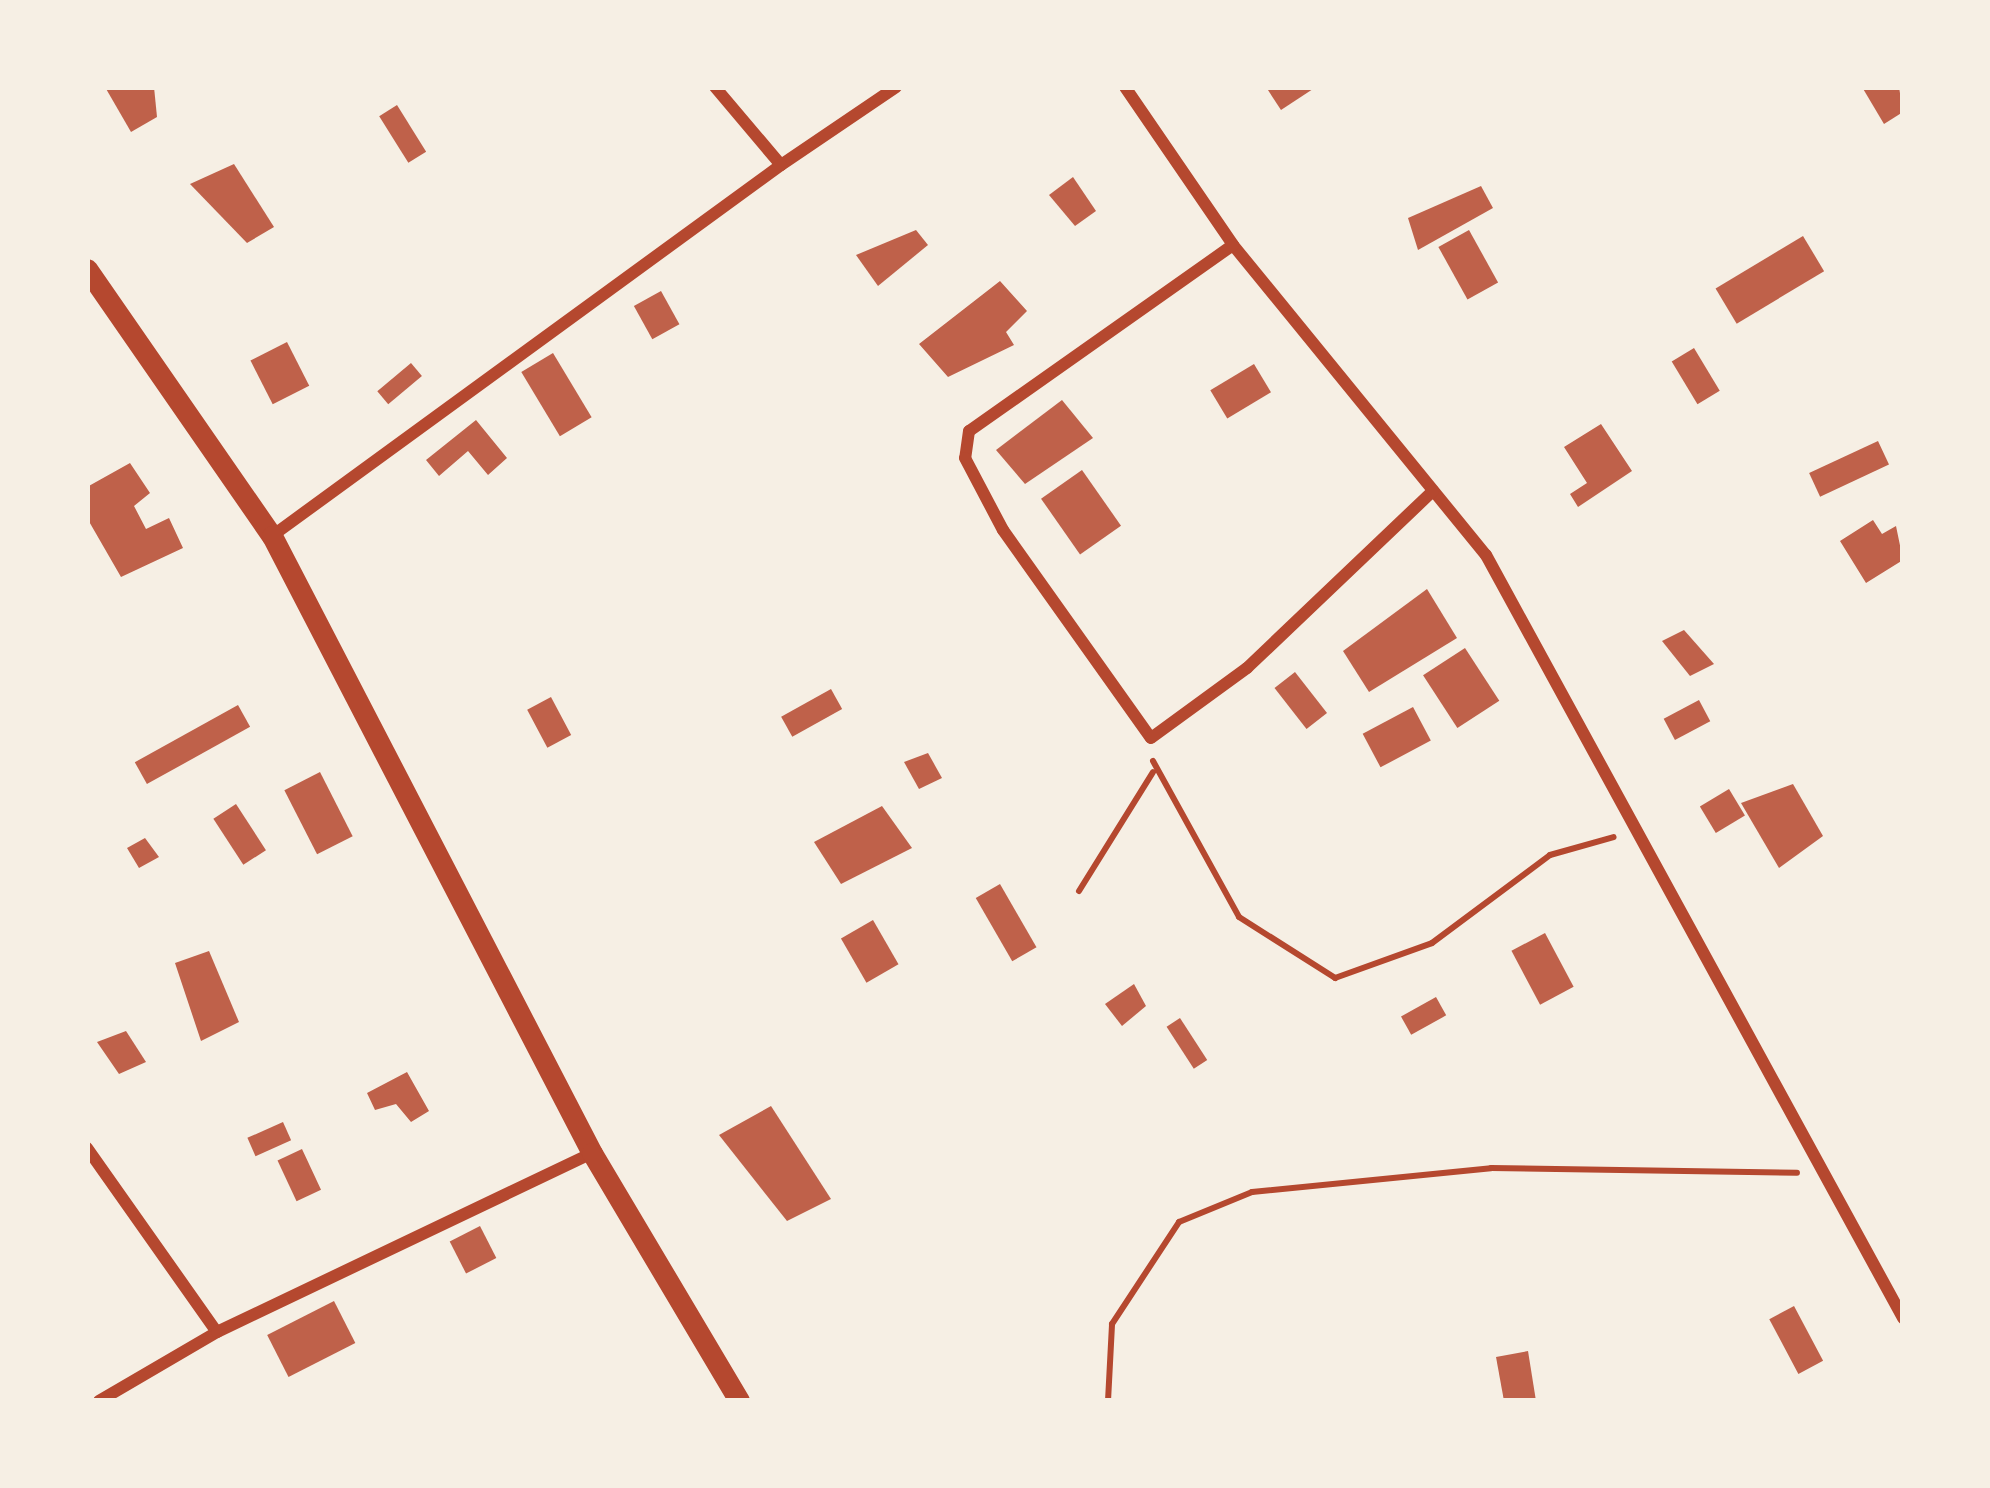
<!DOCTYPE html>
<style>
body{margin:0}
#map{position:relative;width:1990px;height:1488px;overflow:hidden;background:#f6efe4;font-family:Poppins,sans-serif}
div>[style]{position:absolute}
[style*='--x']{left:calc(var(--x)*1px);top:calc(var(--y)*1px);width:calc(var(--w)*1px);rotate:calc(var(--a)*1deg)}
.building>*{inset:0;background:#bf614a;transform-origin:0 0}
.path>*{height:6px;margin:-3px;padding:0 3px;transform-origin:3px;border-radius:3px;background:#b5482f}
.minor>*{height:12px;margin:-6px;padding:0 6px;transform-origin:6px;border-radius:6px;background:#b5482f}
.tertiary>*{height:21px;margin:-10.5px;padding:0 10.5px;transform-origin:10.5px;border-radius:10.5px;background:#b5482f}
span{translate:-50% -50%;white-space:nowrap;text-align:center;line-height:1.15;-webkit-text-stroke:9px #f6efe4;paint-order:stroke}
.frame{position:absolute;inset:0;border:90px solid #f6efe4;pointer-events:none}
</style>
<div id="map">
<div class="building">
<i style="clip-path:polygon(105px 87px,154px 87px,157px 117px,131px 132px)"></i>
<i style="clip-path:polygon(1266px 87px,1316px 87px,1281px 110px)"></i>
<i style="clip-path:polygon(1862px 87px,1899px 87px,1903px 112px,1884px 124px)"></i>
<i style="left:397px;top:105px;width:55px;height:21px;rotate:58deg"></i>
<i style="clip-path:polygon(234px 164px,274px 227px,247px 243px,190px 184px)"></i>
<i style="clip-path:polygon(1073px 177px,1096px 211px,1075px 226px,1049px 195px)"></i>
<i style="clip-path:polygon(1481px 186px,1493px 208px,1418px 250px,1408px 218px)"></i>
<i style="clip-path:polygon(916px 230px,928px 245px,878px 286px,856px 255px)"></i>
<i style="left:1469px;top:230px;width:60px;height:35px;rotate:61deg"></i>
<i style="left:1803px;top:236px;width:41px;height:102px;rotate:59deg"></i>
<i style="clip-path:polygon(1000px 281px,1027px 311px,1006px 332px,1014px 345px,948px 377px,919px 344px)"></i>
<i style="left:661px;top:291px;width:38px;height:31px;rotate:61deg"></i>
<i style="left:287px;top:342px;width:49px;height:41px;rotate:63deg"></i>
<i style="left:1694px;top:348px;width:50px;height:26px;rotate:59deg"></i>
<i style="left:553px;top:353px;width:75px;height:37px;rotate:59deg"></i>
<i style="left:411px;top:363px;width:17px;height:44px;rotate:50deg"></i>
<i style="left:1254px;top:364px;width:33px;height:51px;rotate:59deg"></i>
<i style="clip-path:polygon(1062px 400px,1093px 438px,1025px 484px,996px 450px)"></i>
<i style="clip-path:polygon(476px 420px,507px 458px,488px 475px,468px 451px,439px 476px,426px 460px)"></i>
<i style="clip-path:polygon(1601px 424px,1632px 471px,1578px 507px,1570px 494px,1587px 483px,1564px 447px)"></i>
<i style="left:1878px;top:441px;width:26px;height:76px;rotate:65deg"></i>
<i style="clip-path:polygon(130px 463px,150px 493px,134px 506px,146px 529px,169px 518px,183px 548px,121px 577px,87px 518px,87px 487px)"></i>
<i style="left:1082px;top:470px;width:68px;height:50px;rotate:55deg"></i>
<i style="clip-path:polygon(1873px 520px,1882px 534px,1896px 526px,1903px 560px,1866px 583px,1840px 541px)"></i>
<i style="clip-path:polygon(1427px 589px,1457px 638px,1369px 692px,1343px 651px)"></i>
<i style="clip-path:polygon(1684px 630px,1714px 664px,1690px 676px,1662px 641px)"></i>
<i style="left:1465px;top:648px;width:63px;height:50px;rotate:57deg"></i>
<i style="left:1295px;top:672px;width:52px;height:26px;rotate:52deg"></i>
<i style="left:831px;top:689px;width:23px;height:57px;rotate:61deg"></i>
<i style="left:551px;top:697px;width:43px;height:27px;rotate:62deg"></i>
<i style="left:1699px;top:700px;width:24px;height:40px;rotate:62deg"></i>
<i style="left:238px;top:705px;width:25px;height:118px;rotate:61deg"></i>
<i style="left:1413px;top:707px;width:38px;height:57px;rotate:62deg"></i>
<i style="clip-path:polygon(928px 753px,942px 778px,919px 789px,904px 762px)"></i>
<i style="left:320px;top:772px;width:72px;height:40px;rotate:63deg"></i>
<i style="clip-path:polygon(1793px 784px,1823px 836px,1779px 868px,1741px 803px)"></i>
<i style="left:1729px;top:789px;width:31px;height:34px;rotate:59deg"></i>
<i style="left:236px;top:804px;width:55px;height:27px;rotate:57deg"></i>
<i style="clip-path:polygon(882px 806px,912px 848px,841px 884px,814px 842px)"></i>
<i style="clip-path:polygon(145px 838px,159px 857px,139px 868px,127px 848px)"></i>
<i style="left:1000px;top:884px;width:73px;height:28px;rotate:60deg"></i>
<i style="left:873px;top:920px;width:51px;height:37px;rotate:60deg"></i>
<i style="left:1545px;top:933px;width:61px;height:38px;rotate:62deg"></i>
<i style="clip-path:polygon(209px 951px,239px 1022px,201px 1041px,175px 963px)"></i>
<i style="clip-path:polygon(1134px 984px,1146px 1006px,1122px 1026px,1105px 1004px)"></i>
<i style="left:1436px;top:997px;width:21px;height:40px;rotate:61deg"></i>
<i style="left:1180px;top:1018px;width:50px;height:16px;rotate:57deg"></i>
<i style="clip-path:polygon(126px 1031px,146px 1062px,119px 1074px,97px 1042px)"></i>
<i style="clip-path:polygon(407px 1072px,429px 1111px,411px 1122px,396px 1104px,375px 1110px,367px 1093px)"></i>
<i style="clip-path:polygon(771px 1106px,831px 1199px,787px 1221px,719px 1135px)"></i>
<i style="left:283px;top:1122px;width:20px;height:39px;rotate:66deg"></i>
<i style="left:302px;top:1149px;width:45px;height:27px;rotate:65deg"></i>
<i style="left:480px;top:1226px;width:36px;height:34px;rotate:63deg"></i>
<i style="left:334px;top:1301px;width:47px;height:75px;rotate:63deg"></i>
<i style="left:1794px;top:1306px;width:62px;height:28px;rotate:62deg"></i>
<i style="clip-path:polygon(1528px 1351px,1536px 1401px,1504px 1401px,1496px 1357px)"></i>
</div>
<div class="path">
<i style="--x:1153;--y:761;--w:178;--a:61.1"></i>
<i style="--x:1239;--y:917;--w:114;--a:32.4"></i>
<i style="--x:1335;--y:978;--w:103;--a:-19.8"></i>
<i style="--x:1432;--y:943;--w:147;--a:-36.7"></i>
<i style="--x:1550;--y:855;--w:66;--a:-15.7"></i>
<i style="--x:1079;--y:891;--w:140;--a:-58.1"></i>
<i style="--x:1108;--y:1401;--w:77;--a:-87"></i>
<i style="--x:1112;--y:1324;--w:122;--a:-56.7"></i>
<i style="--x:1179;--y:1222;--w:79;--a:-22.3"></i>
<i style="--x:1252;--y:1192;--w:240;--a:-5.7"></i>
<i style="--x:1491;--y:1168;--w:306;--a:0.9"></i>
</div>
<div class="minor">
<i style="--x:715;--y:87;--w:102;--a:49.8"></i>
<i style="--x:781;--y:165;--w:139;--a:-34.1"></i>
<i style="--x:1125;--y:87;--w:191;--a:55.6"></i>
<i style="--x:1233;--y:245;--w:400;--a:50.8"></i>
<i style="--x:1486;--y:555;--w:870;--a:61.34"></i>
<i style="--x:1233;--y:245;--w:323;--a:144.8"></i>
<i style="--x:969;--y:431;--w:27;--a:98"></i>
<i style="--x:965;--y:458;--w:81;--a:62.2"></i>
<i style="--x:1003;--y:530;--w:255;--a:54.6"></i>
<i style="--x:1151;--y:738;--w:119;--a:-36.1"></i>
<i style="--x:1247;--y:668;--w:257;--a:-43.6"></i>
<i style="--x:272;--y:536;--w:630;--a:-36.09"></i>
<i style="--x:87;--y:1148;--w:225;--a:54.8"></i>
<i style="--x:99;--y:1401;--w:137;--a:-30.3"></i>
<i style="--x:217;--y:1332;--w:416;--a:-25.5"></i>
</div>
<div class="tertiary">
<i style="--x:87;--y:269;--w:325;--a:55.3"></i>
<i style="--x:272;--y:536;--w:695;--a:62.59"></i>
<i style="--x:592;--y:1153;--w:288;--a:59.3"></i>
</div>
<div class="frame"></div>
</div>
